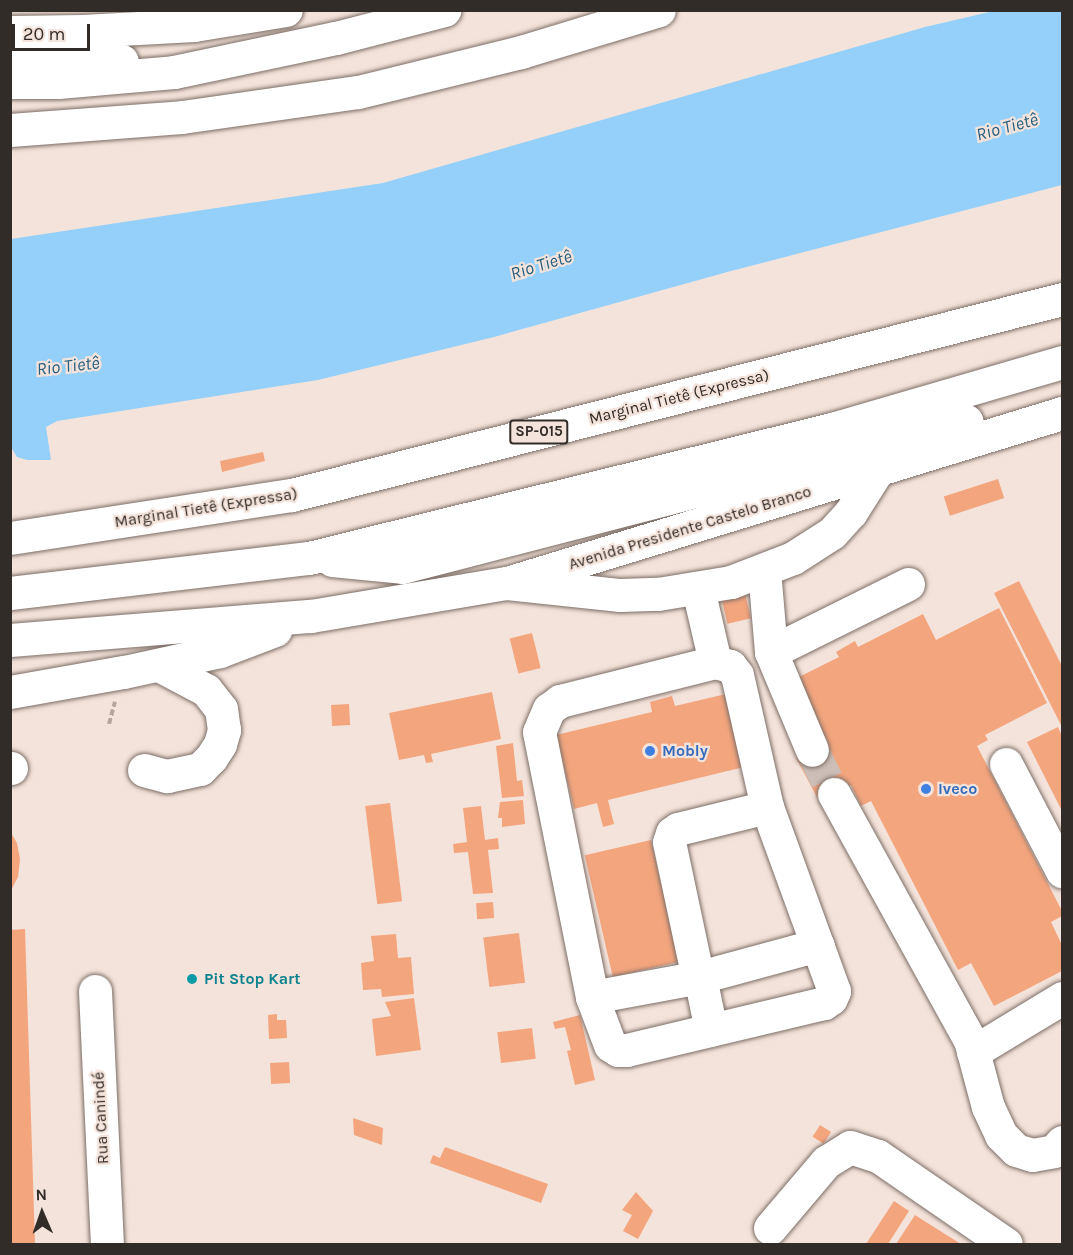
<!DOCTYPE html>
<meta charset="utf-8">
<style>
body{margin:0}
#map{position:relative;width:1073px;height:1255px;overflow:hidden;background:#f4e3da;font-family:Karla,sans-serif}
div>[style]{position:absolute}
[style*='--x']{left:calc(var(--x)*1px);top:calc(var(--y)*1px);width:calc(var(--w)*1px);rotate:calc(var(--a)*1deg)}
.water>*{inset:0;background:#94d0fa}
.building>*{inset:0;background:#f3a57e;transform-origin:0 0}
.minor-tunnel>*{height:33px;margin-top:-16.5px;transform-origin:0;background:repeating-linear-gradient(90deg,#cdbeb7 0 33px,transparent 0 49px)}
.path>*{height:4px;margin-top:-2px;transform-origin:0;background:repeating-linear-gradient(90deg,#b3a69f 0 6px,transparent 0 9px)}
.roads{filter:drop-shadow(0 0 2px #7c6e67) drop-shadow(0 0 2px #7c6e67)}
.minor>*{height:33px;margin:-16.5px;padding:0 16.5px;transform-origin:16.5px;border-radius:16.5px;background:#fff}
.highway>*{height:33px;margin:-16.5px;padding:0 16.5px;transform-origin:16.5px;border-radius:16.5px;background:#fff}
.dots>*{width:16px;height:16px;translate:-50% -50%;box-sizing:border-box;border:3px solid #f4e3da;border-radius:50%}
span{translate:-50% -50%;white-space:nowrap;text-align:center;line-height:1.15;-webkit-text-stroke:4.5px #f4e3da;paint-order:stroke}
.shield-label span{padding:2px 4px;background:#f4e3da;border:2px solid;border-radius:4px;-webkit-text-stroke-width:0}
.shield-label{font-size:15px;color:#322c29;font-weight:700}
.street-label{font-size:16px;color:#322c29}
.shop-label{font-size:16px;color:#366cbe;font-weight:700}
.left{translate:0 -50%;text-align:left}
.culture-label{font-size:16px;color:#0d838f;font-weight:700}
.water-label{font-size:18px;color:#245d80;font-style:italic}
.frame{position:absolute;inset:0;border:12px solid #322c29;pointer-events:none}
.north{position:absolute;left:12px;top:1183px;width:60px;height:60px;-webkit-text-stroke:4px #f4e3da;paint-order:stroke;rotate:358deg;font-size:16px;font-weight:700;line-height:24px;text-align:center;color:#322c29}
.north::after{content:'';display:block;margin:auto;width:21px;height:27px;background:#322c29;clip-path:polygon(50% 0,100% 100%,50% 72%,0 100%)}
.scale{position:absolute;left:12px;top:24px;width:78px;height:27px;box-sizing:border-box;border:3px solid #322c29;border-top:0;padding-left:8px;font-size:18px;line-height:21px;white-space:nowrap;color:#322c29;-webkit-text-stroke:4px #f4e3da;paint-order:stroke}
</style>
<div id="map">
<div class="water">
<i style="clip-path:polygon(998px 10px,1062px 11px,1062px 185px,731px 271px,494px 337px,318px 380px,57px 421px,46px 427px,51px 460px,27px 460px,17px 457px,11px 447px,11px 239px,383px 183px,925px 27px)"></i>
</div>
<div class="building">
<i style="clip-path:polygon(263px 452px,265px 461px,222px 472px,220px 461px)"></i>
<i style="left:998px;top:479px;width:20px;height:57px;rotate:72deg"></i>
<i style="clip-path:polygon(1019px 581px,1062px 666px,1062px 727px,994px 593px)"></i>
<i style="left:745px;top:593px;width:26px;height:24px;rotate:77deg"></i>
<i style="clip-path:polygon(999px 608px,1047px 703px,985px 735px,988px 740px,977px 746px,1062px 911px,1062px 916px,1051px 922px,1062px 945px,1062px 971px,994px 1006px,971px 963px,958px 970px,871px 801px,861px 806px,851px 785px,819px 801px,796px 758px,828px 742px,795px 679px,839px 657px,836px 652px,855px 641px,858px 647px,923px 614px,936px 640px)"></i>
<i style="left:532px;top:633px;width:36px;height:23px;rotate:76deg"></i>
<i style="clip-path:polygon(492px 692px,501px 739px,431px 754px,433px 762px,426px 763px,424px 755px,399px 760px,389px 713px)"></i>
<i style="clip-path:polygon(726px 694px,744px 767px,608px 800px,614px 824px,603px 827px,597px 803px,574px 809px,556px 735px,652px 712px,650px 702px,672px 696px,675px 706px)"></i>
<i style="left:349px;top:704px;width:21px;height:18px;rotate:87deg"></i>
<i style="clip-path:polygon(1058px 727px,1062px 736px,1062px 811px,1027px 742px)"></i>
<i style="clip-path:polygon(513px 743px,517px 781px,522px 780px,524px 796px,502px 798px,496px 746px)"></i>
<i style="clip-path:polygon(523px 800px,525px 824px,502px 827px,502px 818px,498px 818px,500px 802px)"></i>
<i style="left:390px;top:803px;width:99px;height:25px;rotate:83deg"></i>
<i style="clip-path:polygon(481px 806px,485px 840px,498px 838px,499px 849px,488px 850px,493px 893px,473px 894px,468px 852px,454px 853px,453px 844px,467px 842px,463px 808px)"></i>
<i style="clip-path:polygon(10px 831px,17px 843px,20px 859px,18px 877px,10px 892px)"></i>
<i style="left:651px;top:840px;width:125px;height:68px;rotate:77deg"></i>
<i style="left:493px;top:902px;width:16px;height:17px;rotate:86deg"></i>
<i style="clip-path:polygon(25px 929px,35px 1244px,10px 1244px,10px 930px)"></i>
<i style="left:519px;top:933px;width:50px;height:36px;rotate:83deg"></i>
<i style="clip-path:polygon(396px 934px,398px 958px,411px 957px,414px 994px,382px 997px,381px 989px,363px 990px,361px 963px,374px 961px,371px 936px)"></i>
<i style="clip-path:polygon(414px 998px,421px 1050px,376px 1056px,372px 1019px,391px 1016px,385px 1002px)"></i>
<i style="clip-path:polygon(277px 1014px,277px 1020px,286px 1020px,287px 1038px,269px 1039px,268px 1015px)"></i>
<i style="clip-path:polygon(580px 1015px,595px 1080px,575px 1085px,567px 1051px,571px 1050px,565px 1027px,555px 1029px,553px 1022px)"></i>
<i style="left:532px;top:1028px;width:31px;height:35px;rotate:83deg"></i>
<i style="left:289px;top:1062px;width:21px;height:19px;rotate:87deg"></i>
<i style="clip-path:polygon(353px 1118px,383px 1128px,382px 1145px,354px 1135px)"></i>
<i style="left:820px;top:1125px;width:13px;height:14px;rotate:32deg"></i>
<i style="clip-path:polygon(445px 1147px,548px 1184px,541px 1203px,430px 1163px,433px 1155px,440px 1158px)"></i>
<i style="clip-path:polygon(636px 1192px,653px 1211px,638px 1239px,623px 1231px,632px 1215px,622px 1210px)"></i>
<i style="clip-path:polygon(894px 1201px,909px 1211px,888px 1244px,866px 1244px)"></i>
<i style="clip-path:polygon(915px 1215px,926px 1222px,961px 1244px,896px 1244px)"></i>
</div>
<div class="minor-tunnel">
<i style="--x:812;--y:750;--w:49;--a:63.4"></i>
</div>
<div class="path">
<i style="--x:109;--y:724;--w:23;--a:-75"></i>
</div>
<div class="roads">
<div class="minor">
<i style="--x:764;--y:570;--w:82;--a:85.1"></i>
<i style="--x:771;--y:652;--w:106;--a:67.3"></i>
<i style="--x:507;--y:583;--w:114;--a:6.1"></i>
<i style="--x:620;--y:595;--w:38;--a:-2"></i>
<i style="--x:658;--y:594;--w:74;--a:-9.3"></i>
<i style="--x:731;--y:582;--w:66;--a:-21.2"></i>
<i style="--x:793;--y:558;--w:46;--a:-32.7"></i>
<i style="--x:832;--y:533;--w:28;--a:-48"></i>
<i style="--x:851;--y:512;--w:49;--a:-57.6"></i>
<i style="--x:698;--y:589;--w:75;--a:76.9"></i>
<i style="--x:771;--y:652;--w:153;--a:-26.4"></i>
<i style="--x:715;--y:662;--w:16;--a:15"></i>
<i style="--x:730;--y:666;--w:11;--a:52"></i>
<i style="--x:737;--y:675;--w:135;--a:77.2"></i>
<i style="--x:767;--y:807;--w:196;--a:70"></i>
<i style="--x:834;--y:991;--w:8;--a:113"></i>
<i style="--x:831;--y:998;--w:9;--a:144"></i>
<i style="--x:824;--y:1003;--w:203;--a:166.6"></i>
<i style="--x:627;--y:1050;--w:9;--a:180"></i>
<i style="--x:618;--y:1050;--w:9;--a:-148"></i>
<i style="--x:610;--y:1045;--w:51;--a:-110.6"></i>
<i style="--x:592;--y:997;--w:270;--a:-101.3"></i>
<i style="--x:539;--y:732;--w:25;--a:-67"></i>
<i style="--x:549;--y:709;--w:14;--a:-36"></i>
<i style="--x:560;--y:701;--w:160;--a:-14.1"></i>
<i style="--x:1006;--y:764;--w:121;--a:62.4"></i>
<i style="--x:10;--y:768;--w:1;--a:0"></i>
<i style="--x:144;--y:770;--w:24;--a:15"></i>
<i style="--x:167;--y:776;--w:34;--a:-12"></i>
<i style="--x:200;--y:769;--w:16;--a:-45"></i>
<i style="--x:211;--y:758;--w:17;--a:-57"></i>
<i style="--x:220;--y:744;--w:15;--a:-74"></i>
<i style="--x:224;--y:730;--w:21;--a:-98"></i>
<i style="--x:221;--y:709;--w:24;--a:-128"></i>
<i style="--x:206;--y:690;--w:53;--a:-152"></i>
<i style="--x:834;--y:794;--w:281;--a:61.1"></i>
<i style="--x:970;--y:1040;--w:69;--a:75"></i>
<i style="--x:988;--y:1107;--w:31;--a:65"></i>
<i style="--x:1001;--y:1135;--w:21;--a:45"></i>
<i style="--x:1016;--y:1150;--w:17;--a:17"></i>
<i style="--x:1032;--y:1155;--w:22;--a:-10"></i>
<i style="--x:1054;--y:1151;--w:12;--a:-48"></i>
<i style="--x:767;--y:807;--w:92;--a:166.1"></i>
<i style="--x:678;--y:829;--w:7;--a:146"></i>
<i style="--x:672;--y:833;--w:9;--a:108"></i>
<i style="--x:669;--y:842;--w:130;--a:78"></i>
<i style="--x:696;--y:969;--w:9;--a:63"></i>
<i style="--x:700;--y:977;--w:122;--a:-15.2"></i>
<i style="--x:95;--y:991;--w:253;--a:87.3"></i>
<i style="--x:592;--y:997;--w:110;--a:-10.5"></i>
<i style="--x:700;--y:977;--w:54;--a:78.3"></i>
<i style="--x:973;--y:1052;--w:104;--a:-31.2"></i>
<i style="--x:770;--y:1228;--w:87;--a:-49.7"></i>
<i style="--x:826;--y:1162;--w:28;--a:-32"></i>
<i style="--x:850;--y:1147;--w:29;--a:18"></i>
<i style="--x:878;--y:1156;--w:155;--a:34.5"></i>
</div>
<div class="highway">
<i style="--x:10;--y:32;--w:73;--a:-0.8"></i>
<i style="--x:83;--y:31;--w:111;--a:-3.1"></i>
<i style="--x:194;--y:25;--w:93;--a:-9.3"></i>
<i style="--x:10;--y:56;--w:50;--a:0"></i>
<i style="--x:60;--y:56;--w:62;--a:4.6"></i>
<i style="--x:10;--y:82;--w:48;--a:0"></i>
<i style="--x:58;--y:82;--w:116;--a:-4.9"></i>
<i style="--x:174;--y:72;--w:166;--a:-11.9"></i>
<i style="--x:336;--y:38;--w:112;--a:-14.5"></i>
<i style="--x:10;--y:130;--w:172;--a:-4.3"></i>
<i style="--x:182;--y:117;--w:178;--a:-8.1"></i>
<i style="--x:358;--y:92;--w:168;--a:-13.8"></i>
<i style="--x:521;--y:52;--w:144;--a:-16.9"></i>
<i style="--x:10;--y:538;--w:285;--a:-8.7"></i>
<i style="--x:292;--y:495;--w:795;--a:-14.28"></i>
<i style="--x:332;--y:560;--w:70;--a:5.7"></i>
<i style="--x:402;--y:567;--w:583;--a:-14.51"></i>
<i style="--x:10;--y:593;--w:301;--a:-6.7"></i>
<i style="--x:309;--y:558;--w:539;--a:-13.86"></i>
<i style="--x:832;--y:429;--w:240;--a:-16.2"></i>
<i style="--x:10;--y:640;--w:302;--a:-4.6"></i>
<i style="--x:311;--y:616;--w:199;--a:-9.6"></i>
<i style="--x:507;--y:583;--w:580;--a:-17.03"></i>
<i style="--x:10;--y:692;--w:116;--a:-10"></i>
<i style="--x:124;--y:672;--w:98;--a:-12.3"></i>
<i style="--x:220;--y:651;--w:59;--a:-20.9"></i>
</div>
</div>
<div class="dots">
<i style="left:650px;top:751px;background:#3f7fe0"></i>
<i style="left:926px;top:789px;background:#3f7fe0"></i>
<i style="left:192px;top:979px;background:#0f9aa8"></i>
</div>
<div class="shield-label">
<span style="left:539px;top:432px">SP-015</span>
</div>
<div class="street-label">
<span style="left:679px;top:397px;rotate:-14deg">Marginal Tietê (Expressa)</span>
<span style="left:206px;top:508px;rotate:-9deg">Marginal Tietê (Expressa)</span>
<span style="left:690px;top:528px;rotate:-17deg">Avenida Presidente Castelo Branco</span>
<span style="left:101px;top:1118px;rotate:-93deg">Rua Canindé</span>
</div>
<div class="shop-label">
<span class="left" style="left:662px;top:751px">Mobly</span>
<span class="left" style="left:938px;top:789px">Iveco</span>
</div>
<div class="culture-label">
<span class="left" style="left:204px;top:979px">Pit Stop Kart</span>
</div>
<div class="water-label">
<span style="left:1007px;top:127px;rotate:-15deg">Rio Tietê</span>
<span style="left:541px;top:265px;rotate:-17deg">Rio Tietê</span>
<span style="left:68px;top:366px;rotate:-6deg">Rio Tietê</span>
</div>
<div class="frame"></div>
<div class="north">N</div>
<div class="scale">20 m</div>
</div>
